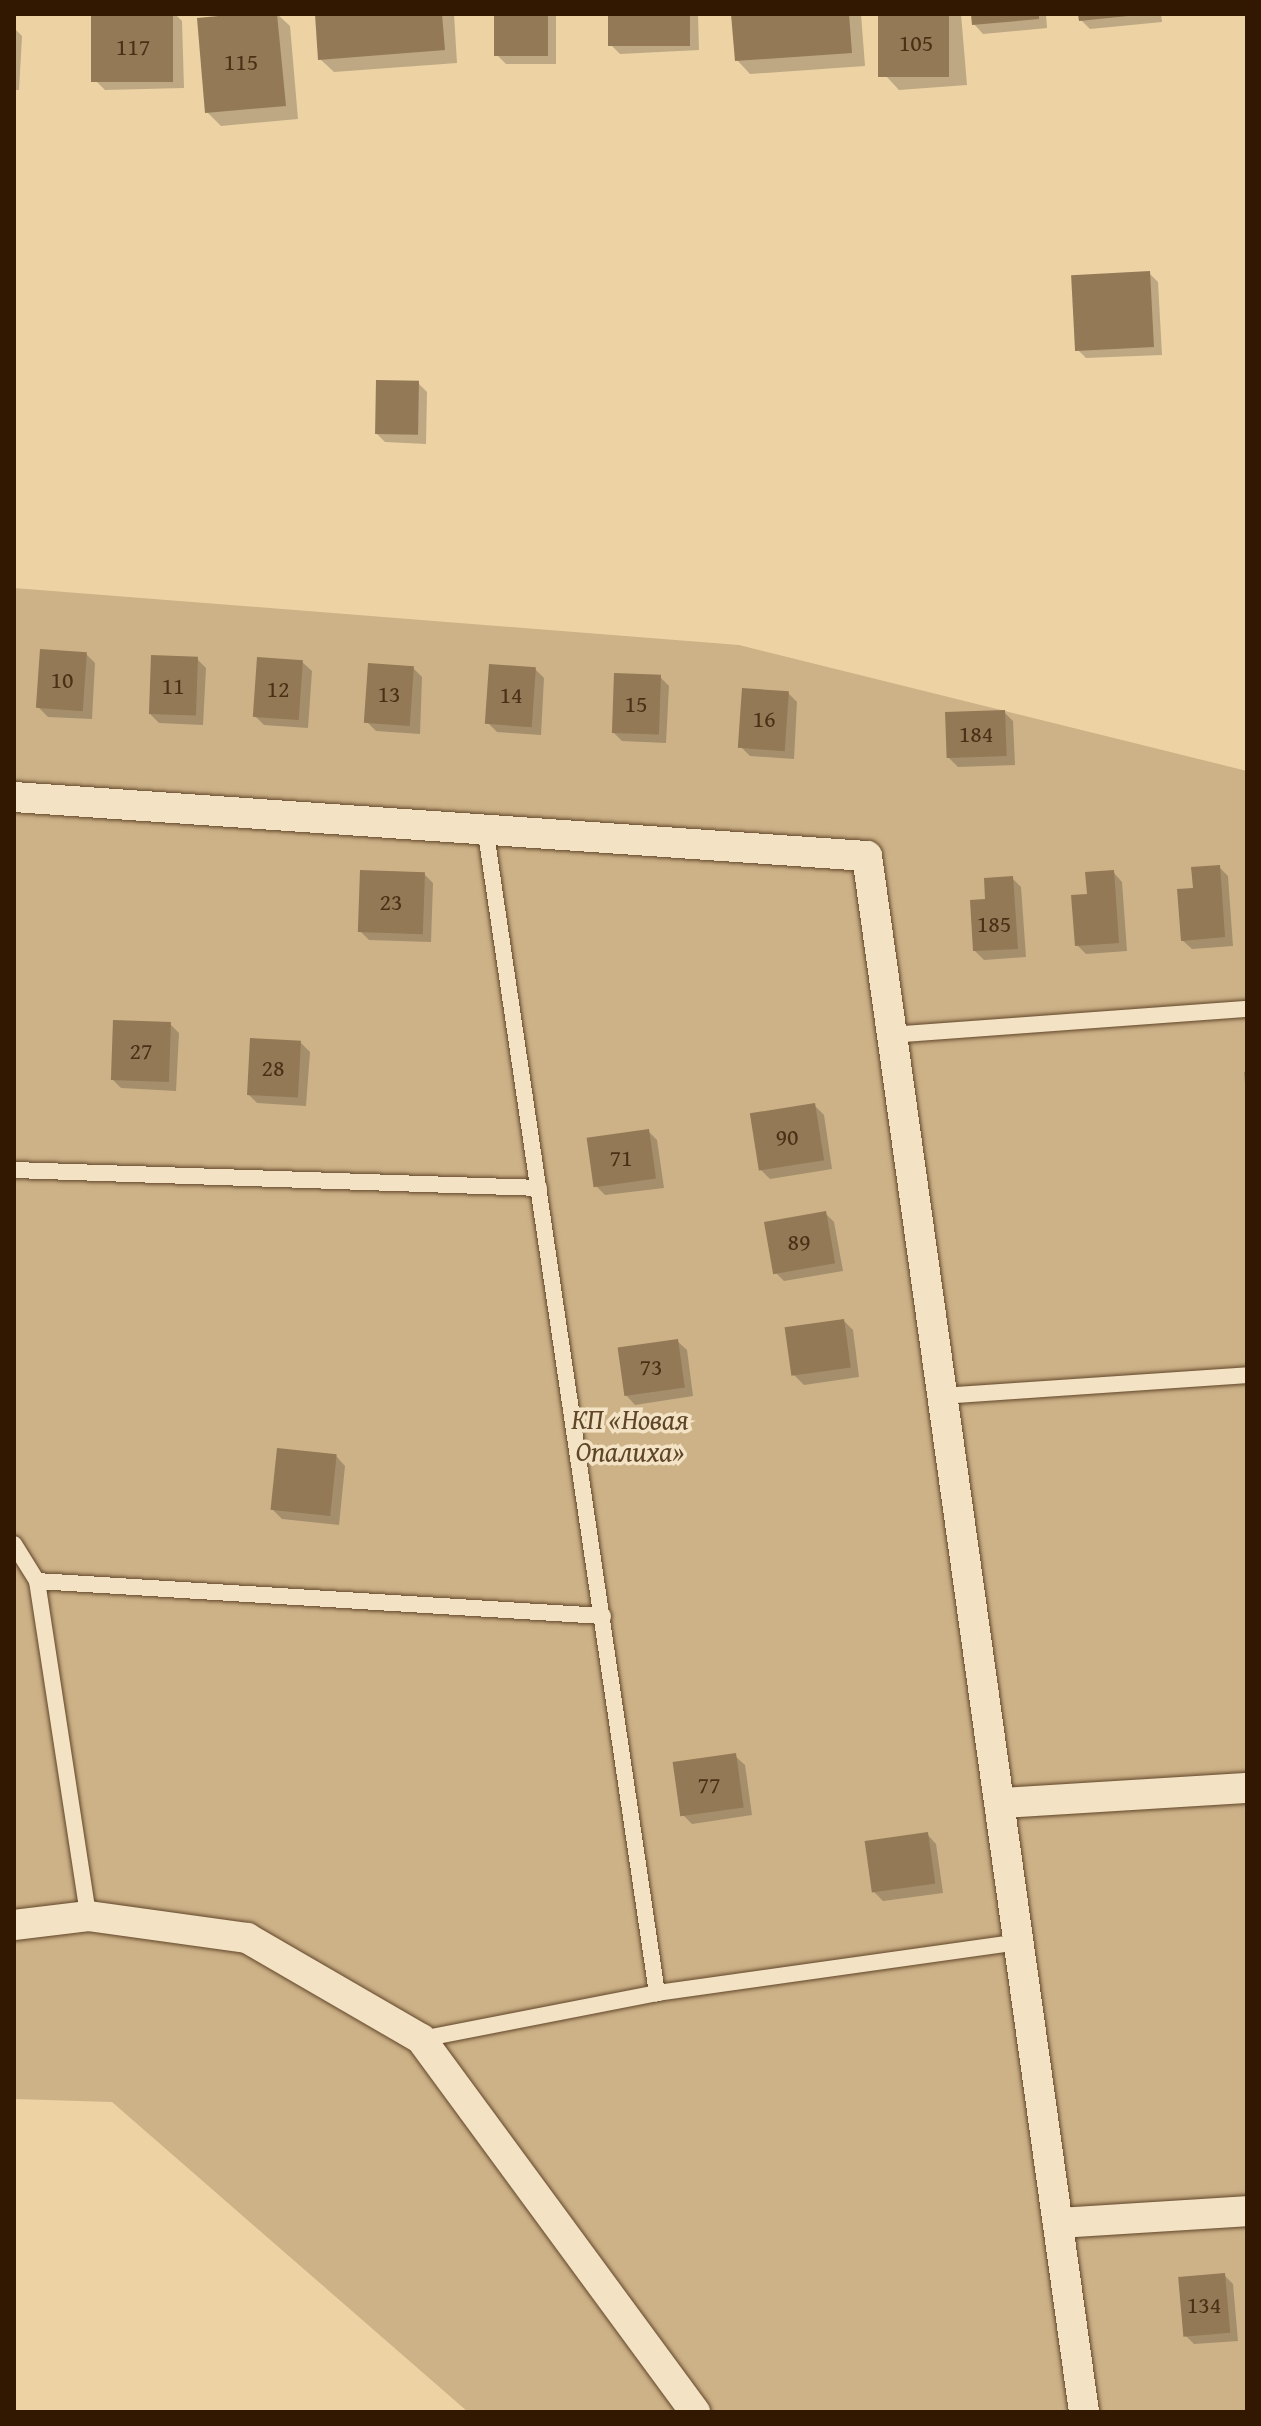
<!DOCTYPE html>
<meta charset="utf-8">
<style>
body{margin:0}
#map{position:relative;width:1261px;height:2426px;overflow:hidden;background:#edd2a4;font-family:"Gentium Book Plus",serif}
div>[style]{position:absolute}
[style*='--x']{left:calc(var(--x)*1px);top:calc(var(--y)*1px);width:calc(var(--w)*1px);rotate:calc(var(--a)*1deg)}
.green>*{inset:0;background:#cdb288}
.shadow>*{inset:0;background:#0003}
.building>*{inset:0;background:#937955;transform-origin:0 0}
.roads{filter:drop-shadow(0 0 2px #614629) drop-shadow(0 0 2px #614629)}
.service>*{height:16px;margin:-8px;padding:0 8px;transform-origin:8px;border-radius:8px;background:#f3e2c4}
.minor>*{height:30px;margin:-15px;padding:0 15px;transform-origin:15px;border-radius:15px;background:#f3e2c4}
span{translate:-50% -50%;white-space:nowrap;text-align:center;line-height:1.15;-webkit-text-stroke:7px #f3e2c4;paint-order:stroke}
.number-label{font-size:24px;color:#4a3015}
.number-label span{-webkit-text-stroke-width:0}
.park-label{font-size:28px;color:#604629;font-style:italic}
.frame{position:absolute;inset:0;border:16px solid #321800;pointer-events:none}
</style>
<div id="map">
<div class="green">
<i style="clip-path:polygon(14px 588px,739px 645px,1247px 771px,1247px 2412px,468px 2412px,112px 2102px,14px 2099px)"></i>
</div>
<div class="shadow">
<i style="clip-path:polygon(93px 14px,175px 14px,182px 21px,184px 88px,105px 90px,96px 81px)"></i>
<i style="clip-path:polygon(262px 14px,277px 14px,290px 26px,298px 119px,221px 126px,207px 112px)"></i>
<i style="clip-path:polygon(317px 14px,454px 14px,457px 63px,334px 72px,320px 59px)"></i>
<i style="clip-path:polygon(496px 14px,556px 14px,556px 64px,506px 64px,497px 55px)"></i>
<i style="clip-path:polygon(610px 14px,698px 14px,699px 50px,620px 54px,611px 45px)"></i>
<i style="clip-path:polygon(733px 14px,861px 14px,865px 66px,750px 74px,737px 60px)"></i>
<i style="clip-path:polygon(880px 14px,961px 14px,967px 85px,899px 90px,886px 76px)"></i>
<i style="clip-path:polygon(973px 14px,1046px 14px,1047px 28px,983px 34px,974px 24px)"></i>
<i style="clip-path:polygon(1080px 14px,1161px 14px,1162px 22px,1090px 29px,1081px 20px)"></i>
<i style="clip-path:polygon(14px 28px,22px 36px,19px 90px,14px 90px)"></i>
<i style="clip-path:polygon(1149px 273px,1158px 282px,1162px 355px,1086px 358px,1077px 349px)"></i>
<i style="clip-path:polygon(418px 383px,427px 392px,426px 444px,385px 442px,376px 433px)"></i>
<i style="clip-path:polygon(86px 654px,95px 663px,92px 719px,48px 717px,39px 708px)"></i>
<i style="clip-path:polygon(197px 659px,206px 668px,203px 725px,159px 723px,150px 714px)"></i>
<i style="clip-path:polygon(302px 662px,312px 671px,308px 728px,264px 725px,255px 716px)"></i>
<i style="clip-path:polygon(413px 668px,422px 677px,420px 734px,376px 731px,367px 722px)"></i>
<i style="clip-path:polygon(535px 669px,544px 678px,541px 735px,497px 732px,488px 723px)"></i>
<i style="clip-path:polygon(660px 677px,669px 686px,666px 743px,622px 741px,613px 732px)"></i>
<i style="clip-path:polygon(788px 693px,797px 702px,794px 759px,750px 756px,741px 747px)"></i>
<i style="clip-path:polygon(1004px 712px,1013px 721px,1015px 765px,958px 767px,949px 758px)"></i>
<i style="clip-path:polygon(1219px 867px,1228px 876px,1233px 946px,1192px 949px,1182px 940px)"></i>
<i style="clip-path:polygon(1113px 872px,1122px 882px,1127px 951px,1086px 954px,1077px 945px,1089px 896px)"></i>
<i style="clip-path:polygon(424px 874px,433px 883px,431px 942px,369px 940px,360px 931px)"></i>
<i style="clip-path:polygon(1012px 878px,1021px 887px,1026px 957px,984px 960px,975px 951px,987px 901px)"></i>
<i style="clip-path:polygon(170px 1024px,179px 1033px,176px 1091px,121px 1088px,112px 1079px)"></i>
<i style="clip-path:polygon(301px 1043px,310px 1052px,306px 1106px,257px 1103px,248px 1094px)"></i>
<i style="clip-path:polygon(1244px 1072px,1247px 1072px,1247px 1108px)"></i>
<i style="clip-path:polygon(815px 1106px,824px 1115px,832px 1169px,770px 1179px,761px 1170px)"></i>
<i style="clip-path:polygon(648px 1131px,657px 1140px,664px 1188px,605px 1195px,596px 1186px)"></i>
<i style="clip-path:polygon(825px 1213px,834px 1222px,843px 1271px,784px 1281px,775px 1272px)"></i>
<i style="clip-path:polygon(844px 1321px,853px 1330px,859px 1377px,804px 1385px,794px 1375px)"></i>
<i style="clip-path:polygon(677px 1341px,687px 1350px,693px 1396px,635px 1405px,626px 1395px)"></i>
<i style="clip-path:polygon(336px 1456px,345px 1466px,339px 1525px,282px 1519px,273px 1510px)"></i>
<i style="clip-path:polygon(735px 1756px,745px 1765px,752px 1815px,692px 1824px,683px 1815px)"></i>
<i style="clip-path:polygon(927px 1834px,936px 1844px,943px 1893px,883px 1901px,874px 1892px)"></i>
<i style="clip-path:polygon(1224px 2275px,1233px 2284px,1238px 2341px,1194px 2344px,1185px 2335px)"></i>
</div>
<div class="building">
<i style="left:91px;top:14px;width:82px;height:68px"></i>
<i style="clip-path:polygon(240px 14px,277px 14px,286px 106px,205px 113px,197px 18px)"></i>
<i style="clip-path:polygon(315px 14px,442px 14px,445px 50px,318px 60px)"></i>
<i style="left:494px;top:14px;width:54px;height:42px"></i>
<i style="left:608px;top:14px;width:82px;height:32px"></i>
<i style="clip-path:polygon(731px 14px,849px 14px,852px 53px,735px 61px)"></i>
<i style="left:878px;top:14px;width:71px;height:63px"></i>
<i style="clip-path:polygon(971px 14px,1039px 14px,1039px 19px,972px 25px)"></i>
<i style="clip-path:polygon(1078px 14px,1127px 14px,1128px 16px,1079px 21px)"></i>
<i style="left:1150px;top:271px;width:76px;height:79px;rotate:87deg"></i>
<i style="left:376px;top:380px;width:43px;height:54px;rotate:1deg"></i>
<i style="left:40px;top:649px;width:47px;height:59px;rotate:4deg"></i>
<i style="left:151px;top:655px;width:47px;height:59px;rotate:2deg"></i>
<i style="left:257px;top:657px;width:46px;height:60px;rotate:4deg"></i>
<i style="left:368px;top:663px;width:46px;height:60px;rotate:4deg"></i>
<i style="left:489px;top:664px;width:47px;height:60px;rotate:4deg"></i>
<i style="left:614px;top:673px;width:47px;height:60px;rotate:2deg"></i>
<i style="left:742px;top:688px;width:47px;height:60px;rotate:4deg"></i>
<i style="left:1005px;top:710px;width:46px;height:60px;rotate:88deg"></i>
<i style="clip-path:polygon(1220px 865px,1225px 937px,1181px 941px,1177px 889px,1193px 888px,1191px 867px)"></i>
<i style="left:360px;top:870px;width:65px;height:62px;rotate:2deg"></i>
<i style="clip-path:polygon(1114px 870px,1119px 943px,1075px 946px,1071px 895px,1087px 894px,1085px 872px)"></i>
<i style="clip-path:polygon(1013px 876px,1018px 949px,973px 951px,970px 900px,985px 899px,984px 878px)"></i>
<i style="left:113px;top:1020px;width:58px;height:60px;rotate:2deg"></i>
<i style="left:250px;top:1038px;width:51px;height:57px;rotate:3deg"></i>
<i style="left:815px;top:1103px;width:58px;height:66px;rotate:81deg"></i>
<i style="left:649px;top:1129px;width:50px;height:63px;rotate:82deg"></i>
<i style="left:826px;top:1211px;width:53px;height:63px;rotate:80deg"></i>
<i style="left:844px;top:1319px;width:49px;height:60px;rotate:82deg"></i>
<i style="left:678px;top:1339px;width:49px;height:61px;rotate:82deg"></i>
<i style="left:277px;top:1448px;width:60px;height:62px;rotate:6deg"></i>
<i style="left:736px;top:1753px;width:55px;height:64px;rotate:82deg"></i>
<i style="left:928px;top:1832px;width:52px;height:64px;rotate:82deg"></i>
<i style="left:1225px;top:2273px;width:60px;height:47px;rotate:85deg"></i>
</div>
<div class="roads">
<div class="service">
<i style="--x:485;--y:827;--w:1179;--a:81.61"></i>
<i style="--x:891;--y:1035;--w:357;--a:-4.2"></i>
<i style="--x:14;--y:1170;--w:525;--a:1.96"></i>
<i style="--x:942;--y:1396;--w:306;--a:-3.9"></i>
<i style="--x:14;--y:1544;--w:44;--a:58.1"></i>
<i style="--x:37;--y:1581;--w:339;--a:81.3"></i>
<i style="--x:37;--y:1581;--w:567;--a:3.54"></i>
<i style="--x:421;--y:2039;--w:240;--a:-11"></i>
<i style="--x:657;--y:1993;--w:366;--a:-8"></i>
</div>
<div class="minor">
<i style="--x:14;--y:797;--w:855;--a:3.96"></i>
<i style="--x:867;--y:856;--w:1571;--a:82.06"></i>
<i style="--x:1001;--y:1803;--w:246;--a:-3.5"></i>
<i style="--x:14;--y:1925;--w:75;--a:-6.9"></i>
<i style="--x:88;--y:1916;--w:161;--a:7.9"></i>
<i style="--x:247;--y:1938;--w:201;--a:30.1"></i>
<i style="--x:421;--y:2039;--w:463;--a:53.7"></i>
<i style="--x:1058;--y:2223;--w:189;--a:-3.6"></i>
</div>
</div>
<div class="number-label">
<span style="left:916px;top:43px">105</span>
<span style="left:133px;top:47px">117</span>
<span style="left:241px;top:62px">115</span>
<span style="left:62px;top:680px">10</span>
<span style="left:173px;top:686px">11</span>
<span style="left:278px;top:689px">12</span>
<span style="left:389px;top:694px">13</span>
<span style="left:511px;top:695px">14</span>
<span style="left:636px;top:704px">15</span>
<span style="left:764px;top:719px">16</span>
<span style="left:976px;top:734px">184</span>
<span style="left:391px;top:902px">23</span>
<span style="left:994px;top:924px">185</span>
<span style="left:141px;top:1051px">27</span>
<span style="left:273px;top:1068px">28</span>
<span style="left:787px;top:1137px">90</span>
<span style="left:621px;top:1158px">71</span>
<span style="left:799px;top:1242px">89</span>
<span style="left:651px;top:1367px">73</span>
<span style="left:709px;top:1785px">77</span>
<span style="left:1204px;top:2305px">134</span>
</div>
<div class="park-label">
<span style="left:630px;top:1435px">КП «Новая<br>Опалиха»</span>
</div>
<div class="frame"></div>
</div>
